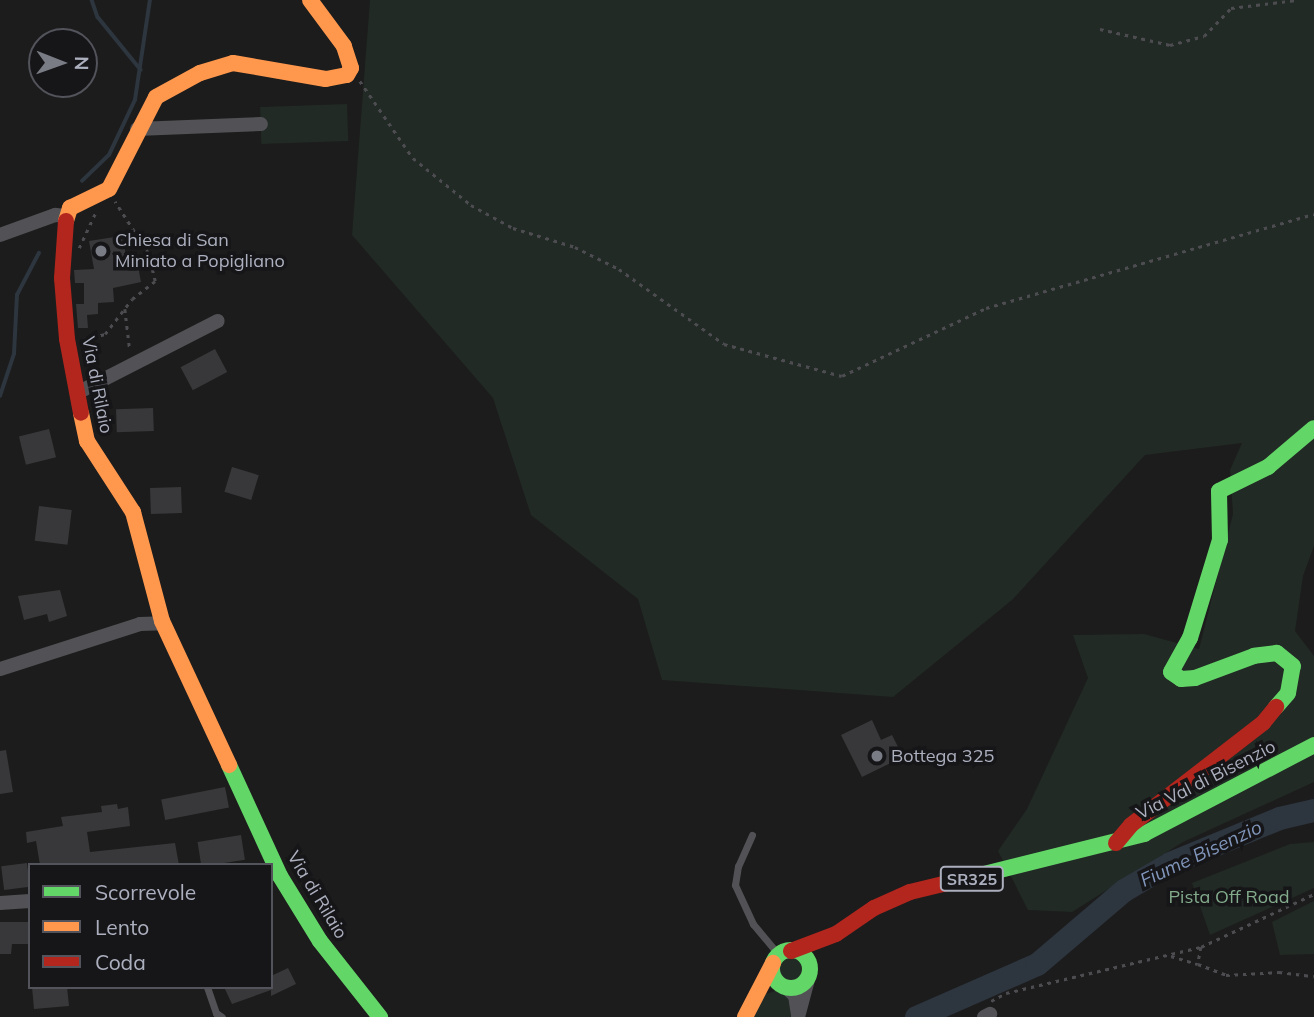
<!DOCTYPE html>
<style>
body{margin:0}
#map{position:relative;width:1314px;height:1017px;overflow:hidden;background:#1c1c1c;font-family:Mulish,sans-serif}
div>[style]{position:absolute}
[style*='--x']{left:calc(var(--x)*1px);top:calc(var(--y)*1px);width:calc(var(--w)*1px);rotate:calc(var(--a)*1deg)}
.green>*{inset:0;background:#212a24;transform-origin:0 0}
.round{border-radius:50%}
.stream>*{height:3.5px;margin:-1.75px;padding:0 1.75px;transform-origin:1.75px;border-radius:1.75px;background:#2d353f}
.river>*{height:23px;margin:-11.5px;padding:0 11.5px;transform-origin:11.5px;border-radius:11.5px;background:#2d353f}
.building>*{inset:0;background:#38383a;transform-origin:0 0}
.path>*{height:2.5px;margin-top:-1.25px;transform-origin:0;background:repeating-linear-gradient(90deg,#4d4d51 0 3.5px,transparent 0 8.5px)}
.lane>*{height:7px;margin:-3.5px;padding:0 3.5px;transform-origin:3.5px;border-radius:3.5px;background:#525256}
.street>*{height:14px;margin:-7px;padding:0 7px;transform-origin:7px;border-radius:7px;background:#525256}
.fast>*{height:16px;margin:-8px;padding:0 8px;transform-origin:8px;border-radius:8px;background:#63d668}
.fast>.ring{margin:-8px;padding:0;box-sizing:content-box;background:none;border:16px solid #63d668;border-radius:50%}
.slow>*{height:16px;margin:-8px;padding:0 8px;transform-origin:8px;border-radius:8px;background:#ff974d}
.jam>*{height:16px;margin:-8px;padding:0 8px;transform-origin:8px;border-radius:8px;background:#b3261e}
.dots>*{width:19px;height:19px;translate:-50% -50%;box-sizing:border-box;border:4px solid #161619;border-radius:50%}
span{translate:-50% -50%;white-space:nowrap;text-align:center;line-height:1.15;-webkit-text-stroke:7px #161619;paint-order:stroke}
.shield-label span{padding:2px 5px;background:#161619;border:2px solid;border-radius:5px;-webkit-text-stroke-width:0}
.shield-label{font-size:16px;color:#acafbe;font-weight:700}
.poi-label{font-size:18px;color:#acafbe}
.left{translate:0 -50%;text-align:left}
.street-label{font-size:18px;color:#acafbe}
.park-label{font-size:18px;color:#82aa8b}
.water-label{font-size:19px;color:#8196bb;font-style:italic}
.legend{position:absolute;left:28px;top:863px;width:245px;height:126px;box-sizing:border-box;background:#161619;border:2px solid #52535b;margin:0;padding:9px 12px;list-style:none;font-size:21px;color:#acafbe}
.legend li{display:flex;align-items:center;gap:14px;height:35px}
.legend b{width:35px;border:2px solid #52535b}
.north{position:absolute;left:28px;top:28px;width:70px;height:70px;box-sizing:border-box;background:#161619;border:2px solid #52535b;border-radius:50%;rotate:91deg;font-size:19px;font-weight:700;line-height:28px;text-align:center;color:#acafbe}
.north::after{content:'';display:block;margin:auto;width:24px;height:32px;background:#7a7c85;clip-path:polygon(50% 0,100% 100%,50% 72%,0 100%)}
</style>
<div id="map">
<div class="green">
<i style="clip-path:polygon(370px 0,1314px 0,1314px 546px,1303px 576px,1295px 631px,1314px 656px,1314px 782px,1183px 842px,1072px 912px,1028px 910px,998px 851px,1027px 809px,1088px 678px,1073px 635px,1144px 634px,1199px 649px,1233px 514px,1230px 470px,1242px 443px,1145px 455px,1012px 600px,893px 697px,662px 680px,638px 599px,531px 515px,493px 398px,352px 235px)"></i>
<i style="left:347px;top:104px;width:37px;height:87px;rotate:88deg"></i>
<i style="clip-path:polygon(1314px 842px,1314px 888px,1210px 935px,1192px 883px,1290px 844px)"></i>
<i style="clip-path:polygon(1314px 901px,1314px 954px,1280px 955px,1272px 922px)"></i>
<i class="round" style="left:775px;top:954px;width:34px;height:34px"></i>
<i style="clip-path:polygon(783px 988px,796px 1017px,747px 1017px,766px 994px)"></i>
</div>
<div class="stream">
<i style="--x:92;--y:0;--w:18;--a:71"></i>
<i style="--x:98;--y:17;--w:68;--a:50.9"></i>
<i style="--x:82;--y:181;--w:37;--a:-44"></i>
<i style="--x:109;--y:155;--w:61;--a:-64.7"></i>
<i style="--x:135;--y:100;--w:101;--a:-81.5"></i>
<i style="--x:0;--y:396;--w:44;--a:-71.6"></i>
<i style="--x:14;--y:354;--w:59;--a:-87.1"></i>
<i style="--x:17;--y:295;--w:47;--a:-62.4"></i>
</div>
<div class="river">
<i style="--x:916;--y:1017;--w:132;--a:-23.7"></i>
<i style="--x:1037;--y:964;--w:114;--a:-40.4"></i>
<i style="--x:1124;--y:890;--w:53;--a:-30.4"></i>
<i style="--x:1170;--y:863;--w:118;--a:-22.4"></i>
<i style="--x:1279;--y:818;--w:36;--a:-13"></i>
</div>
<div class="building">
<i style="clip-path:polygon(121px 236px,127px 258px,136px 256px,141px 282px,113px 288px,114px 302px,98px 303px,98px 314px,87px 315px,88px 328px,78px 328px,76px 304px,84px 304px,84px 283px,75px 283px,74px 270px,94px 269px,89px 241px)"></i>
<i style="left:215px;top:349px;width:26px;height:39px;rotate:62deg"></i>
<i style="left:153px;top:408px;width:23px;height:37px;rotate:88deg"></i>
<i style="left:49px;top:429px;width:29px;height:31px;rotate:76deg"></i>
<i style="left:232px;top:467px;width:28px;height:26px;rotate:17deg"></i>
<i style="left:181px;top:487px;width:26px;height:31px;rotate:88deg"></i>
<i style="left:39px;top:506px;width:33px;height:35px;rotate:7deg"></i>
<i style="clip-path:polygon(60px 590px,67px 616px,49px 622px,47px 614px,24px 620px,18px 596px)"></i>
<i style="clip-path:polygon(872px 720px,881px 740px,892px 735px,903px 757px,862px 777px,841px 735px)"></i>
<i style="clip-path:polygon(6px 750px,13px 792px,0 794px,0 751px)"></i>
<i style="left:225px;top:787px;width:21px;height:65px;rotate:79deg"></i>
<i style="clip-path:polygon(117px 804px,118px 809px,128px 807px,130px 826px,87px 832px,90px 852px,175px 843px,179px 865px,40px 865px,36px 841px,27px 843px,26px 832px,63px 826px,61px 817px,102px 812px,101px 806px)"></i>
<i style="left:241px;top:835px;width:25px;height:44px;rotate:81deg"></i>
<i style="left:27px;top:863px;width:24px;height:26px;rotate:83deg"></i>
<i style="clip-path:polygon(0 922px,30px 922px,30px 944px,12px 944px,11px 954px,0 954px)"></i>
<i style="clip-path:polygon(288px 968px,296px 984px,271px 996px,271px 990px,232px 1004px,224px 987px,271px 987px,271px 976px)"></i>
<i style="clip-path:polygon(32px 987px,67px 987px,69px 1006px,34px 1009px)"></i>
</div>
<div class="path">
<i style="--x:1100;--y:29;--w:72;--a:12.9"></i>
<i style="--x:1170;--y:45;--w:35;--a:-15"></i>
<i style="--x:1204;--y:36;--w:39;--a:-46"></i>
<i style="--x:1231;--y:8;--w:66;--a:-6.9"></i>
<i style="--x:360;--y:81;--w:93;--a:55.5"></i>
<i style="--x:413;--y:158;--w:75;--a:39"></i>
<i style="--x:471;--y:205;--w:48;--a:28.7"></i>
<i style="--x:513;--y:228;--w:65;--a:17"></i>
<i style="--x:575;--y:247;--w:49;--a:26.6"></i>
<i style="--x:619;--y:269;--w:129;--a:35.5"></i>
<i style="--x:724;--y:344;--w:122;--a:15.2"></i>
<i style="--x:842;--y:376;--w:159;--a:-25.3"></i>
<i style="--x:986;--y:308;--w:341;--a:-16"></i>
<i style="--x:79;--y:248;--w:38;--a:-65"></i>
<i style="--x:125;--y:309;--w:42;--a:83.2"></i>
<i style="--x:84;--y:339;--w:22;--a:-13"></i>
<i style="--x:105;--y:334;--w:44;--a:-52.4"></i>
<i style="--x:132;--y:299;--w:29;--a:-38"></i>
<i style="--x:155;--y:281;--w:29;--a:-104"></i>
<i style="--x:148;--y:253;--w:61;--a:-122.9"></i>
<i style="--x:1201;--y:947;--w:17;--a:100"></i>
<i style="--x:1198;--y:964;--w:30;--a:21"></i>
<i style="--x:1226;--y:975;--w:53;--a:-3.2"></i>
<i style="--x:1279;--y:972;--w:35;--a:7"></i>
<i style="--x:1171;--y:956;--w:28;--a:17"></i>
<i style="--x:991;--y:1001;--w:17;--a:-28"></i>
<i style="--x:1006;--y:993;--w:200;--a:-13.3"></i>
<i style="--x:1201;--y:947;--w:125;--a:-25.1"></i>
</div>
<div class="lane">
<i style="--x:752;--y:835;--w:34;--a:114"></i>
<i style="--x:738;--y:866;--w:19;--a:99"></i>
<i style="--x:735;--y:885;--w:43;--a:65.2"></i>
<i style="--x:753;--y:924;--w:40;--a:50"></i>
<i style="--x:207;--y:987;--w:28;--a:71"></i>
<i style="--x:216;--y:1013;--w:7;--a:34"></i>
</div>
<div class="street">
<i style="--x:137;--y:129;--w:124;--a:-2.3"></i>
<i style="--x:0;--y:235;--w:59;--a:-20"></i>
<i style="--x:55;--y:215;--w:12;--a:5"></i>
<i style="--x:77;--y:393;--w:158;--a:-27.1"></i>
<i style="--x:0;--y:669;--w:147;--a:-17.8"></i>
<i style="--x:140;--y:624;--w:23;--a:-2"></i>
<i style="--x:0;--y:903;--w:30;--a:-4"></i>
<i style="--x:787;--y:988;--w:11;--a:45"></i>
<i style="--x:795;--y:996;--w:18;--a:81"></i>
<i style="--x:798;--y:1017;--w:38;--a:-75"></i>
<i style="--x:984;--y:1017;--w:7;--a:-27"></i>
</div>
<div class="fast">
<i style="--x:1276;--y:707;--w:18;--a:-49"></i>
<i style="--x:1288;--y:693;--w:27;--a:-80"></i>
<i style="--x:1293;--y:666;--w:21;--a:-141"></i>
<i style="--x:1277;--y:653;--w:23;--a:173"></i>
<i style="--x:1254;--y:656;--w:63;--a:159.6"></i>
<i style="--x:1195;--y:678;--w:14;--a:176"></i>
<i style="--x:1181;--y:679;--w:12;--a:-145"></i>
<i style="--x:1171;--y:672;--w:39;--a:-61"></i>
<i style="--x:1190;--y:638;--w:102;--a:-73"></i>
<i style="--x:1220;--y:540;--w:49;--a:-91.2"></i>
<i style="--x:1219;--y:491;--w:55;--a:-26.1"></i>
<i style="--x:1268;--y:467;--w:60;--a:-40.3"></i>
<i style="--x:229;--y:765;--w:122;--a:65.3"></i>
<i style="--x:280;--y:876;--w:76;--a:58.4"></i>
<i style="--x:320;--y:941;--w:97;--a:51.7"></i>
<i style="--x:960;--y:880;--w:190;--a:-14"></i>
<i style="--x:1144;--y:834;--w:192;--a:-27.6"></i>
<i class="ring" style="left:772px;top:950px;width:22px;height:22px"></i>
</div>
<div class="slow">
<i style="--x:66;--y:221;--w:14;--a:-73"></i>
<i style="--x:70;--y:208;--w:43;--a:-26"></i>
<i style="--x:109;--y:189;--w:103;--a:-62.9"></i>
<i style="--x:156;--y:97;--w:50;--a:-28.6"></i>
<i style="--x:200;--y:73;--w:34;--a:-17"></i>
<i style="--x:233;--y:63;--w:94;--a:9.8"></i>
<i style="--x:326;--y:79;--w:21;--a:-11"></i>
<i style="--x:347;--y:75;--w:8;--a:-60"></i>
<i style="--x:351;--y:68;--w:23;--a:-108"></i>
<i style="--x:344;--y:46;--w:57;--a:-126.5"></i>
<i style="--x:81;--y:413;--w:29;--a:78"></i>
<i style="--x:87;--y:441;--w:85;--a:57.1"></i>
<i style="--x:133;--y:512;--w:113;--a:75.1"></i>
<i style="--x:162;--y:621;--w:159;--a:65"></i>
<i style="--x:745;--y:1017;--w:61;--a:-62.6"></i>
</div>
<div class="jam">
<i style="--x:66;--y:221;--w:57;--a:94"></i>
<i style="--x:62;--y:278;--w:61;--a:85.3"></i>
<i style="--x:67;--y:339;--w:75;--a:79.3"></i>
<i style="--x:1116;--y:843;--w:23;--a:-50"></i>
<i style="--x:1131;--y:825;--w:167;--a:-37.7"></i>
<i style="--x:1263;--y:723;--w:21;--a:-51"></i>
<i style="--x:791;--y:951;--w:48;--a:-20.7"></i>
<i style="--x:836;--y:934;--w:46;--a:-34.4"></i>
<i style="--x:874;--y:908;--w:39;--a:-24"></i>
<i style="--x:910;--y:892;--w:51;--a:-13.5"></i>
</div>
<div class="dots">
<i style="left:101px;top:251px;background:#7a7c85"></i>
<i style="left:877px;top:756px;background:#7a7c85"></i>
</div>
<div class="shield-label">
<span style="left:972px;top:879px">SR325</span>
</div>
<div class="poi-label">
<span class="left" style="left:115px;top:251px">Chiesa di San<br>Miniato a Popigliano</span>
<span class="left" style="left:891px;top:756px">Bottega 325</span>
</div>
<div class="street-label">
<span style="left:97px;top:385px;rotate:79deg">Via di Rilaio</span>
<span style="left:1206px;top:780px;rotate:-27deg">Via Val di Bisenzio</span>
<span style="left:317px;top:895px;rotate:59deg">Via di Rilaio</span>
</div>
<div class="park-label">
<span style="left:1229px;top:897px">Pista Off Road</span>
</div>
<div class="water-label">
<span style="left:1201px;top:854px;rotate:-25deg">Fiume Bisenzio</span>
</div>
<ul class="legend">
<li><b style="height:9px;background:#63d668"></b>Scorrevole</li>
<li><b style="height:9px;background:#ff974d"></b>Lento</li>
<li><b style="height:9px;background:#b3261e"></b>Coda</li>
</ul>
<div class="north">N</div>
</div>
